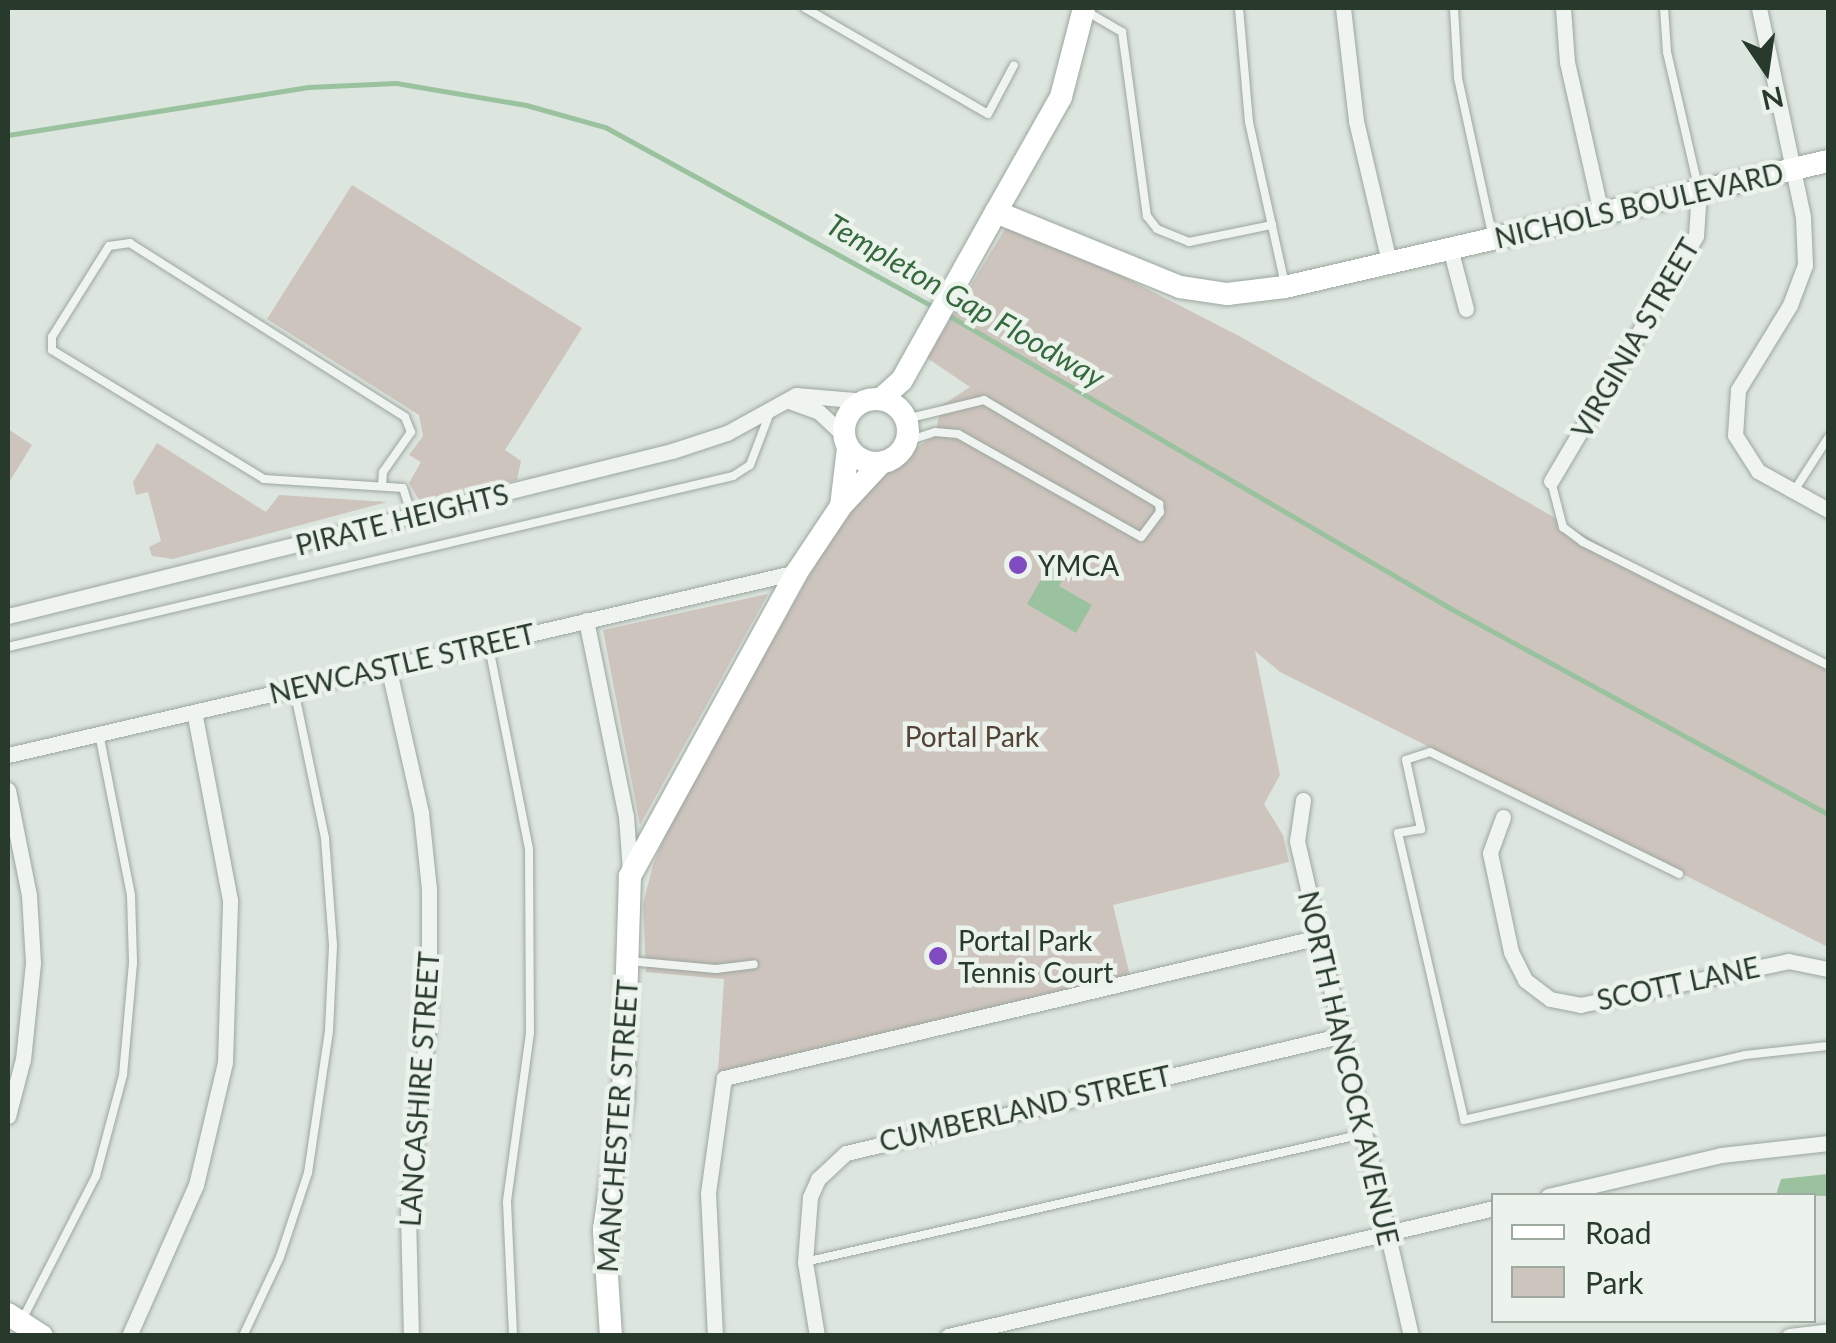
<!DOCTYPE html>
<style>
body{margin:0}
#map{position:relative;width:1836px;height:1343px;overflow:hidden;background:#dce5de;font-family:Lato,sans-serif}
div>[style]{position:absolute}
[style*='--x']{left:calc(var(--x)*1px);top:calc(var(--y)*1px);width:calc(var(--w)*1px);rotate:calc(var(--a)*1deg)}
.green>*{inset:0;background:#cec4be}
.water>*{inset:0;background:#9ac29f}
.stream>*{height:5px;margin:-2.5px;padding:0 2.5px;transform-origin:2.5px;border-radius:2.5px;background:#9ac29f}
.roads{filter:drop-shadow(0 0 2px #9ba79e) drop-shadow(0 0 2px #9ba79e)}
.lane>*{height:8px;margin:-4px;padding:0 4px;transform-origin:4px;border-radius:4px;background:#eff4f0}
.street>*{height:15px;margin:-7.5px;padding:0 7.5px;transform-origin:7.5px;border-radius:7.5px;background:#eff4f0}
.secondary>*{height:22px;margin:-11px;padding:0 11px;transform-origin:11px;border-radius:11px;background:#fff}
.secondary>.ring{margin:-11px;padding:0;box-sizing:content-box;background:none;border:22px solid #fff;border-radius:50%}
.dots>*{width:28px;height:28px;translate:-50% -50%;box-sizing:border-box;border:5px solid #ecf3ed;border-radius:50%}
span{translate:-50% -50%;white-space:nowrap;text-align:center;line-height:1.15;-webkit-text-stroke:9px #ecf3ed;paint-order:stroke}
.street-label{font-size:28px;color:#283a2c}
.poi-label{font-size:28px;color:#283a2c}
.left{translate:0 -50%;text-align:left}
.park-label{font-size:28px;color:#544336}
.water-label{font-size:30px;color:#366a3e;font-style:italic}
.frame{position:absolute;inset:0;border:10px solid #283a2c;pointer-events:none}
.legend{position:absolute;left:1491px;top:1193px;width:325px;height:130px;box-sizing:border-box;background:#ecf3ed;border:2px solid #9ea9a0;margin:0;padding:12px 18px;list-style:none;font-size:30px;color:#283a2c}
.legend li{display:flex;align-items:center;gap:20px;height:50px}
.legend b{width:50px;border:2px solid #9ea9a0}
.north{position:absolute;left:1716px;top:20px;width:100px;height:100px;-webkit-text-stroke:8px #ecf3ed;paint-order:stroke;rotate:167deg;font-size:28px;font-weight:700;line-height:40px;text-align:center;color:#283a2c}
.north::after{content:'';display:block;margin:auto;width:35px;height:45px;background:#283a2c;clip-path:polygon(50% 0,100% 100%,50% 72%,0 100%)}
</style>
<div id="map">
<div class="green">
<i style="clip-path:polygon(352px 185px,582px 328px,505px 450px,521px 461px,517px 480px,419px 500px,409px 483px,421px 462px,409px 455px,423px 436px,419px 415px,267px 319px)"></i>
<i style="clip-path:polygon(1011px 219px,1241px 337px,1734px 621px,1828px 665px,1828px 947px,1280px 672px,1255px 651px,1280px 775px,1264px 804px,1283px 835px,1289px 862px,1113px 905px,1130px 976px,718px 1073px,724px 979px,646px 972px,643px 904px,653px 865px,672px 818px,833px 534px,876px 476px,935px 435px,941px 406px,970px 387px,927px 358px)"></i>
<i style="clip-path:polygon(8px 429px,32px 445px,8px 484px)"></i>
<i style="clip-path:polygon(157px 443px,266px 512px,279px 495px,387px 502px,173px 559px,152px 556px,149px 547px,161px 541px,148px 492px,136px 495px,133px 482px)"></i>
<i style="clip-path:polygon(768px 594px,640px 825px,603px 630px)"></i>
</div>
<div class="water">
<i style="clip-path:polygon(1051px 562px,1067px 571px,1059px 586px,1092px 605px,1076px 633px,1027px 604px)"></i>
<i style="clip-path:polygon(1828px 1174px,1828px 1196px,1776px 1195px,1781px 1179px)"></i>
</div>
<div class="stream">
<i style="--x:8;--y:135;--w:304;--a:-9.1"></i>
<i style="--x:308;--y:87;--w:88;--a:-2.6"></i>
<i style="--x:396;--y:83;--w:132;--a:9.6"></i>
<i style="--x:526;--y:105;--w:82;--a:15.6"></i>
<i style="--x:605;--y:127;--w:375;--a:28.7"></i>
<i style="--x:948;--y:315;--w:579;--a:30.28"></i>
<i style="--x:1448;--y:607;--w:433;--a:28.6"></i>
</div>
<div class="roads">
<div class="lane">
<i style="--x:805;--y:8;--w:211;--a:30.1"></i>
<i style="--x:988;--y:114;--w:55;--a:-62"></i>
<i style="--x:1239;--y:8;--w:114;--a:85"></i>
<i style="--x:1249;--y:122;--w:166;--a:77.5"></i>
<i style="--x:1454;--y:8;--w:70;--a:86.7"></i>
<i style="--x:1458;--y:78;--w:160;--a:77.7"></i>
<i style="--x:1664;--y:8;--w:44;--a:86.1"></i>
<i style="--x:1667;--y:52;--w:138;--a:77"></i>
<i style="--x:1086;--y:11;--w:42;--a:30.3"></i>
<i style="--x:1122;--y:32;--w:186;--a:82.3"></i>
<i style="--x:1147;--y:216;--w:16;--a:52"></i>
<i style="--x:1157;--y:229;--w:35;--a:22"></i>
<i style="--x:1189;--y:242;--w:85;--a:-11.6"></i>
<i style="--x:906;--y:419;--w:80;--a:-13.7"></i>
<i style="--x:984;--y:400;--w:204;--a:30.7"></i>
<i style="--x:1159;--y:504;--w:8;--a:83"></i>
<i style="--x:1160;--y:512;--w:31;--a:127"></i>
<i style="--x:1141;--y:537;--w:210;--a:-150.6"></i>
<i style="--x:958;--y:434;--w:23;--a:-175"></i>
<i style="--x:935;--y:432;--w:29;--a:162"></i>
<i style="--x:1551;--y:481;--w:48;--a:75.4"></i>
<i style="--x:1563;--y:527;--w:25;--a:37"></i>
<i style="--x:1583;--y:542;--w:274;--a:26.7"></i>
<i style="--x:382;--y:486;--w:14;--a:-86"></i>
<i style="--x:383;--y:472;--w:49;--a:-55"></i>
<i style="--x:411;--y:432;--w:16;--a:-112"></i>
<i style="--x:405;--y:417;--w:325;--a:-147.7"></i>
<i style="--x:130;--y:243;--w:21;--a:172"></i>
<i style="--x:109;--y:246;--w:107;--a:122.1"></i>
<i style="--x:52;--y:337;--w:13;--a:90"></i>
<i style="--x:52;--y:350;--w:248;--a:31.3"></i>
<i style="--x:264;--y:479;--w:139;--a:3.7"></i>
<i style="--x:403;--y:488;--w:29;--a:72"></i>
<i style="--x:1794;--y:491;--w:63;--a:-57.3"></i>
<i style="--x:488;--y:642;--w:211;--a:78.8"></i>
<i style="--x:529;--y:849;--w:184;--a:89.7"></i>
<i style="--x:530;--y:1033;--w:171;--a:97.8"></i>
<i style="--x:507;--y:1202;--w:134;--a:87.4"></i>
<i style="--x:8;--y:647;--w:745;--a:-13.27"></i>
<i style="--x:733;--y:476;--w:20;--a:-33"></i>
<i style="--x:750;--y:465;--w:59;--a:-69.1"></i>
<i style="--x:1679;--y:874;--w:277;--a:-153.9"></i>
<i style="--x:1430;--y:752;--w:25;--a:162"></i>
<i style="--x:1406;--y:760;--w:71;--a:77.7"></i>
<i style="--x:1421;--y:829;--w:23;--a:170"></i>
<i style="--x:1398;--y:833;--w:294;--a:77"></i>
<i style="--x:1464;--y:1120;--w:288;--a:-13"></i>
<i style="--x:1745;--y:1055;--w:83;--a:-6.2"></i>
<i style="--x:629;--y:961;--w:87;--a:5.3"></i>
<i style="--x:716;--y:969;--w:38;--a:-7"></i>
<i style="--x:805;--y:1262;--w:572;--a:-12.92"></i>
<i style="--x:23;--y:1318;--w:160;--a:-62.8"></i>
<i style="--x:96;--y:1176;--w:105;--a:-75"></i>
<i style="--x:123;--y:1075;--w:113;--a:-84.9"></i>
<i style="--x:133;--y:962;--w:67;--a:-91.7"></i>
<i style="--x:131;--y:895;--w:164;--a:-101.2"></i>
<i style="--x:243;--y:1336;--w:87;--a:-64.9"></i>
<i style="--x:280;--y:1257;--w:89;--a:-71.6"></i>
<i style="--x:308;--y:1173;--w:144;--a:-81.6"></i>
<i style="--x:329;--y:1031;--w:86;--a:-87.3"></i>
<i style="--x:333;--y:945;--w:107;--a:-94.3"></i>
<i style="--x:325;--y:838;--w:151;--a:-101.8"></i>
</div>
<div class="street">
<i style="--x:1343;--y:8;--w:114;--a:83.4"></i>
<i style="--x:1356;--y:121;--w:145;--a:76.8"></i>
<i style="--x:1563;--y:8;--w:54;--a:85.8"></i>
<i style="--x:1567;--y:62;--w:155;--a:77.3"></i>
<i style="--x:1759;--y:8;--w:214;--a:78.1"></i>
<i style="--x:1803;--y:217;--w:48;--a:87.6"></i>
<i style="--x:1805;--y:265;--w:43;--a:110.6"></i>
<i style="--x:1790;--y:305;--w:100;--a:121.5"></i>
<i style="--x:1738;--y:390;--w:45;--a:93.8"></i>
<i style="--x:1735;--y:435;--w:43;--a:57.4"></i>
<i style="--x:1758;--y:471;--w:80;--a:29.1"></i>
<i style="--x:1450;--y:248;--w:63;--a:75.3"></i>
<i style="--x:789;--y:401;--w:32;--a:20"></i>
<i style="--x:819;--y:412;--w:34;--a:43"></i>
<i style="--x:1551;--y:481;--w:285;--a:-59.4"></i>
<i style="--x:1696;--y:236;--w:45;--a:-86.2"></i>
<i style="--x:8;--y:616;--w:684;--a:-13.96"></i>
<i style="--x:672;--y:451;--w:58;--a:-18.1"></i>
<i style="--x:727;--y:433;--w:79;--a:-28.8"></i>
<i style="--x:796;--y:395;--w:70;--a:4.9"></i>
<i style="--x:586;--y:620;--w:200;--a:78.5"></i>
<i style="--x:626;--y:816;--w:56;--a:85.9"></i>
<i style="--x:388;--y:666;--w:151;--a:77.3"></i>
<i style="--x:421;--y:813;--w:76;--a:84"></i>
<i style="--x:429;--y:889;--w:124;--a:90"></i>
<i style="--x:429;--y:1013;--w:202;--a:96"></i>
<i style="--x:408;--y:1214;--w:122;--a:88.6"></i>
<i style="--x:8;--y:755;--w:810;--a:-13.06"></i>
<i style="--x:8;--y:790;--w:107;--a:78.7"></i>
<i style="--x:29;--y:895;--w:68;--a:86.6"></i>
<i style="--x:33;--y:963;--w:97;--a:95.9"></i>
<i style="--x:23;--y:1059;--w:59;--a:104.7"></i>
<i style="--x:1303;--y:800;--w:41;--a:98.3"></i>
<i style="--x:1297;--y:841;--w:508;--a:77.03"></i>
<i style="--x:1503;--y:817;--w:38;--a:110"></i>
<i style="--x:1490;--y:853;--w:101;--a:78"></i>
<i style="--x:1511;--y:952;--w:31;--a:63"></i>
<i style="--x:1525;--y:980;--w:31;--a:37"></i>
<i style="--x:1550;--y:999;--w:31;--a:11"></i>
<i style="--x:1580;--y:1005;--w:213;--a:-11.9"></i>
<i style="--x:1788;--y:961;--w:41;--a:11.3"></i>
<i style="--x:1548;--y:1196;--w:178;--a:-13.3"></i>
<i style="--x:1721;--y:1155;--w:108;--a:-6.4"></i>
<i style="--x:129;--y:1336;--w:165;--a:-66.1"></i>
<i style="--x:196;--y:1185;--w:126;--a:-76.7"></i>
<i style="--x:225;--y:1062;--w:162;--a:-88.2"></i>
<i style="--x:230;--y:900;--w:191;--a:-100.8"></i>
<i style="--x:715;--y:1336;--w:143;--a:-92.8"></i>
<i style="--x:708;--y:1193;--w:116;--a:-82.1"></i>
<i style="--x:724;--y:1078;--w:611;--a:-13.33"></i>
<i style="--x:817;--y:1336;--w:75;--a:-99.2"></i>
<i style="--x:805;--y:1262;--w:65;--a:-85.6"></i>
<i style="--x:810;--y:1197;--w:20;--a:-66"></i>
<i style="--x:818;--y:1179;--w:38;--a:-43"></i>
<i style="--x:846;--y:1153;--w:507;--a:-13.35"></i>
<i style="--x:948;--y:1336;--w:561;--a:-13.19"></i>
<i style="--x:1789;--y:1336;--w:39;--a:-7"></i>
</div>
<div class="secondary">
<i style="--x:1084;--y:8;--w:92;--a:104.5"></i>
<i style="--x:1061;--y:97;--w:132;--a:119.5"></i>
<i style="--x:996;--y:212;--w:199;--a:22.2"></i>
<i style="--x:1180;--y:287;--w:48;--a:8.5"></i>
<i style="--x:1227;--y:294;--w:58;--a:-6.9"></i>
<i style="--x:1285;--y:287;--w:557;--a:-13.06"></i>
<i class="ring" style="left:844px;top:399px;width:42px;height:42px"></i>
<i style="--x:881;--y:399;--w:28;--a:-42"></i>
<i style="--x:902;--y:380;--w:193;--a:-60.8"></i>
<i style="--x:841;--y:506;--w:58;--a:-83.1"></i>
<i style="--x:8;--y:1314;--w:40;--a:32.9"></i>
<i style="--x:611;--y:1336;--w:106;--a:-93.8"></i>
<i style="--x:604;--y:1230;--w:133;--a:-81.8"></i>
<i style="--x:623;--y:1098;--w:222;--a:-88.2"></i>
<i style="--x:630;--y:876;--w:347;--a:-61.2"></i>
<i style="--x:797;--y:572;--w:79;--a:-56.3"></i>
<i style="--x:841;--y:506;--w:59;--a:-47.1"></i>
</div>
</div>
<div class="dots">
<i style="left:1018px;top:565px;background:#804bc1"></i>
<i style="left:938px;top:956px;background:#804bc1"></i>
</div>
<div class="street-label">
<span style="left:1639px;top:205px;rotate:-13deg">NICHOLS BOULEVARD</span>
<span style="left:1635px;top:338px;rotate:-60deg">VIRGINIA STREET</span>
<span style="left:402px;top:519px;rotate:-14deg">PIRATE HEIGHTS</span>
<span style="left:402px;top:663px;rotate:-13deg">NEWCASTLE STREET</span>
<span style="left:1678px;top:983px;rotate:-12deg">SCOTT LANE</span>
<span style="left:1349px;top:1068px;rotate:77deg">NORTH HANCOCK AVENUE</span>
<span style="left:419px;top:1089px;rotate:-86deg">LANCASHIRE STREET</span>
<span style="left:1025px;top:1108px;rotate:-13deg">CUMBERLAND STREET</span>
<span style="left:617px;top:1126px;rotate:-86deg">MANCHESTER STREET</span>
</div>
<div class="poi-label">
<span class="left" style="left:1038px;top:565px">YMCA</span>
<span class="left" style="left:958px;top:956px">Portal Park<br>Tennis Court</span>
</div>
<div class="park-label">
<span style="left:972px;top:736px">Portal Park</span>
</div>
<div class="water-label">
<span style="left:966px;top:300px;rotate:30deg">Templeton Gap Floodway</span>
</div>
<div class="frame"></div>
<ul class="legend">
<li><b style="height:12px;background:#fff"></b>Road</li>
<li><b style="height:28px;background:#cec4be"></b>Park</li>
</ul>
<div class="north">N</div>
</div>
